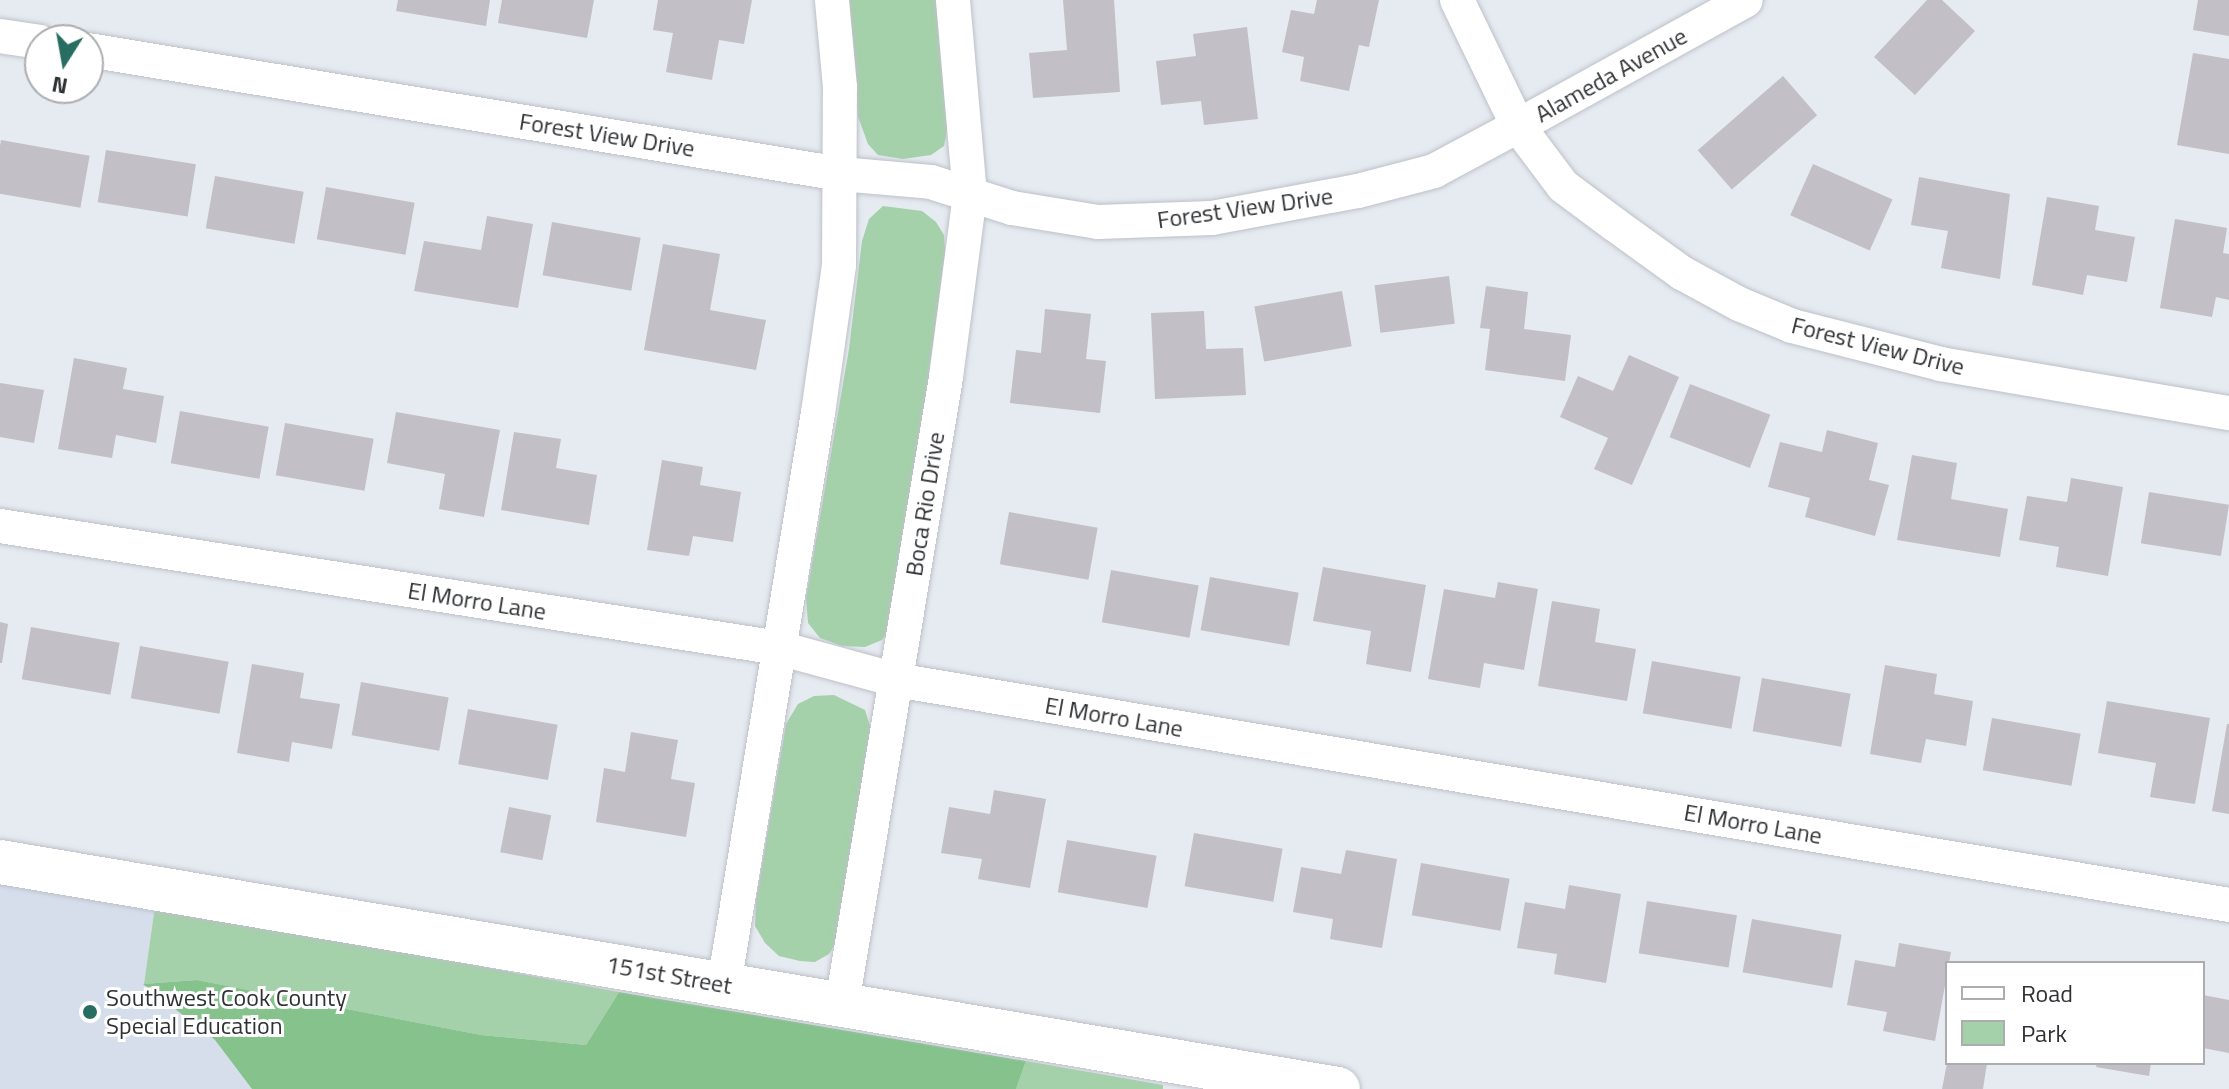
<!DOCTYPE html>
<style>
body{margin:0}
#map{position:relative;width:2229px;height:1089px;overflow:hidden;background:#e6eaf1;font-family:"Titillium Web",sans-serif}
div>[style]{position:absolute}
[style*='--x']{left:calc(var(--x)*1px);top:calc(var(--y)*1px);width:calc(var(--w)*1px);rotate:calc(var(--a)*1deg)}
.built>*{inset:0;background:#d6deec}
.green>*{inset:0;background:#a4d1a9}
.forest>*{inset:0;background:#85c28c}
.building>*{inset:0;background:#c3bfc6;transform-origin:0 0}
.roads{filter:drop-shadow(0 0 2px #bdc1c8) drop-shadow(0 0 2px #bdc1c8)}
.minor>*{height:34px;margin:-17px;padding:0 17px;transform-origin:17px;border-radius:17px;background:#fff}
.tertiary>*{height:44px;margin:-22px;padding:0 22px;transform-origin:22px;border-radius:22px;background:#fff}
.dots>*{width:22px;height:22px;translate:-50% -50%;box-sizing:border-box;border:4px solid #fff;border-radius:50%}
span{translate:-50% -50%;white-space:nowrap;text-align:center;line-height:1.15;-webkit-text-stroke:6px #fff;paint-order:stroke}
.street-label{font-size:24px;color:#2f3134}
.poi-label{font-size:24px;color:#2f3134}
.left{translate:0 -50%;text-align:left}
.legend{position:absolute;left:1945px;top:961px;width:260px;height:104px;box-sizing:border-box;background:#fff;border:2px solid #acadae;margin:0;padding:10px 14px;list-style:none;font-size:24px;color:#2f3134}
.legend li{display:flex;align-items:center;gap:16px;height:40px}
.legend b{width:40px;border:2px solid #acadae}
.north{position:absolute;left:24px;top:24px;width:80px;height:80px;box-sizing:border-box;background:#fff;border:2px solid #acadae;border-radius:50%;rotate:191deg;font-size:22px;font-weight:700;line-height:32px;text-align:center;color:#2f3134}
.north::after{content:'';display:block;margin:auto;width:28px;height:36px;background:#276d61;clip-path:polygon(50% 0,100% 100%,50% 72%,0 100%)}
</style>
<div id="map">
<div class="built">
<i style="clip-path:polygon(0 882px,155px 906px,144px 984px,215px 1040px,252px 1089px,0 1089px)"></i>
</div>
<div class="green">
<i style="clip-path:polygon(849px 0,939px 0,949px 122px,944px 146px,931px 155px,903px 159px,878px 155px,868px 144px,858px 117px)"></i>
<i style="clip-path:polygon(883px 206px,922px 211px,936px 222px,944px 235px,946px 262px,893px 625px,882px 640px,865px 647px,842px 646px,820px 638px,808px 623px,806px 598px,849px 349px,862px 241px,869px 219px)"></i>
<i style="clip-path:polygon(834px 695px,865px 710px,874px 739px,840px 937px,829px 954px,815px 962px,800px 961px,779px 956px,765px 943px,755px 926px,756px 900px,786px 724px,798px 704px,814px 696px)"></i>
<i style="clip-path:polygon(155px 906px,619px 992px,586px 1045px,481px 1035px,197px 980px,144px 984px)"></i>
<i style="clip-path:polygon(1026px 1061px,1163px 1085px,1163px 1089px,1016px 1089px)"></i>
</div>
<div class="forest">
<i style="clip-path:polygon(197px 980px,481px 1035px,586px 1045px,619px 992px,1026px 1061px,1016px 1089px,252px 1089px,215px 1040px,143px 984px)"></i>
</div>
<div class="building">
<i style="clip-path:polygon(398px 0,490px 0,486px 26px,396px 11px)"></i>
<i style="clip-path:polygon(502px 0,594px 0,587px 38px,498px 23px)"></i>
<i style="clip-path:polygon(658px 0,752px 0,744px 44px,719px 40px,712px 80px,666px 72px,673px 33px,653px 30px)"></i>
<i style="clip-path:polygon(1063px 0,1114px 0,1120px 92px,1033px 98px,1029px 53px,1067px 50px)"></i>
<i style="clip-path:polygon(1317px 0,1379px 0,1369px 47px,1359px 45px,1349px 91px,1300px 81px,1304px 57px,1282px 52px,1291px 10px,1314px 14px)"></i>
<i style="clip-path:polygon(1927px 0,1942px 0,1975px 31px,1915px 95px,1874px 57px)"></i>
<i style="clip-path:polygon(2198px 0,2229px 0,2229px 36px,2193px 30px)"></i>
<i style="clip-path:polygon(1247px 27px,1258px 119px,1204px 125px,1201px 101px,1161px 105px,1156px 61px,1196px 56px,1193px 34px)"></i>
<i style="clip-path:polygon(2193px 53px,2229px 59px,2229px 154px,2177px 145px)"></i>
<i style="left:1783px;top:76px;width:52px;height:113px;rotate:49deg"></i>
<i style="left:1px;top:140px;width:90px;height:53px;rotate:10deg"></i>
<i style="left:106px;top:150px;width:91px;height:53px;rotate:9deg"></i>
<i style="left:1813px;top:164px;width:87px;height:56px;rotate:24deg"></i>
<i style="left:215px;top:176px;width:90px;height:53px;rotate:10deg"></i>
<i style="clip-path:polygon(1919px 177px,2010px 194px,2000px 279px,1941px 268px,1948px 231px,1911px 225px)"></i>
<i style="left:326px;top:187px;width:90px;height:53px;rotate:10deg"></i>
<i style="clip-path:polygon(2047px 197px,2099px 206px,2095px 230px,2135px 237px,2127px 282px,2087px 275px,2083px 295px,2032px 285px)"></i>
<i style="clip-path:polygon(487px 216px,533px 224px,518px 308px,414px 291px,424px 241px,481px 250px)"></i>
<i style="clip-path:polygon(2175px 219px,2227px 228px,2223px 253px,2229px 254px,2229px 300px,2216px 297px,2212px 317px,2160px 308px)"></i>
<i style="left:552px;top:222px;width:90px;height:54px;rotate:10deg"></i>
<i style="clip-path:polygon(663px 244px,720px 254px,710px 310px,766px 320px,756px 370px,644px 350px)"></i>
<i style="left:1449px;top:276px;width:48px;height:75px;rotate:83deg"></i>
<i style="clip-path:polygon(1486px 286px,1528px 292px,1524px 329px,1571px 335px,1565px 381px,1485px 370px,1490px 329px,1480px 328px)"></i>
<i style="left:1342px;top:291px;width:56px;height:89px;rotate:80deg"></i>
<i style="clip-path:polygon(1045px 309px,1091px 314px,1086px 359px,1106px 361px,1100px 413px,1010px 403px,1016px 350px,1041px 353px)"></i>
<i style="clip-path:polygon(1204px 311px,1206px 349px,1243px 348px,1246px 395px,1155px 399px,1151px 313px)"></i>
<i style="clip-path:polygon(1629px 355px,1679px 377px,1632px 485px,1594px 469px,1608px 438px,1560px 417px,1578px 376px,1613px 391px)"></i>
<i style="clip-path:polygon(74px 358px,127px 368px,123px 389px,164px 396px,156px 443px,116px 435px,112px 458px,58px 449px)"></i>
<i style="clip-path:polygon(0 383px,44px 390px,34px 443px,0 437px)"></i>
<i style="left:1690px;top:384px;width:86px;height:57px;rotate:21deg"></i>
<i style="left:180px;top:411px;width:90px;height:53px;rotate:10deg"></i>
<i style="clip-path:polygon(396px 412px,500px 430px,484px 517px,439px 509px,445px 474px,387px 463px)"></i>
<i style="left:285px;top:423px;width:90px;height:53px;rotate:10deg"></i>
<i style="clip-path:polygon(1827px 430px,1878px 443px,1869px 480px,1889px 485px,1875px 536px,1805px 517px,1810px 498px,1768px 487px,1780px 442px,1822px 452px)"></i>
<i style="clip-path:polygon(514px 432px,561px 439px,556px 468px,597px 475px,589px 525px,501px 510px)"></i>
<i style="clip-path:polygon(1912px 455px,1957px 463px,1951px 499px,2008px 509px,2000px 557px,1897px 540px)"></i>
<i style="clip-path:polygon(662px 460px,703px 467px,700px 485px,741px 492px,733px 542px,693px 536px,689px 556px,647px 550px)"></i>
<i style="clip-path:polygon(2071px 478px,2123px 487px,2108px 576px,2056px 567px,2059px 547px,2019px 540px,2027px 496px,2067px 502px)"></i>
<i style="left:2149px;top:492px;width:81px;height:52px;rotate:9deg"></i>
<i style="left:1009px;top:512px;width:90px;height:53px;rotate:10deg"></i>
<i style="clip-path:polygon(1323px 567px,1426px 585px,1411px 672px,1366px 664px,1371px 631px,1313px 621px)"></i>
<i style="left:1111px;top:570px;width:89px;height:53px;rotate:10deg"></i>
<i style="left:1210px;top:577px;width:90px;height:54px;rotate:10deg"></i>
<i style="clip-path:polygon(1498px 582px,1538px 589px,1524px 670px,1484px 663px,1480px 688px,1428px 679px,1444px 589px,1495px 598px)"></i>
<i style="clip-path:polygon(1552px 601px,1600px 609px,1595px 642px,1636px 649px,1627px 701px,1538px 686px)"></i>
<i style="clip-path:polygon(0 622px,8px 624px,2px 663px,0 663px)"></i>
<i style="left:31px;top:627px;width:90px;height:53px;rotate:10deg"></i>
<i style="left:140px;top:646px;width:90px;height:53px;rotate:10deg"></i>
<i style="left:1652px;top:661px;width:90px;height:53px;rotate:10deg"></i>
<i style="clip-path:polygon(252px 664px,304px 673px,300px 698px,340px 704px,332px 749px,292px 742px,289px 762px,237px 753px)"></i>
<i style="clip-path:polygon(1885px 665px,1937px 674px,1934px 694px,1973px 701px,1966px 746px,1926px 739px,1921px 763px,1870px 754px)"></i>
<i style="left:1762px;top:678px;width:90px;height:54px;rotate:10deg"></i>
<i style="left:361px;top:682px;width:89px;height:54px;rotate:10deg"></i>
<i style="clip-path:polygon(2107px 701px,2210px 718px,2195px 804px,2150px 797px,2156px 763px,2098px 753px)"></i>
<i style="left:468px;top:709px;width:91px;height:56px;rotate:10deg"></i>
<i style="left:1992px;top:718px;width:90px;height:53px;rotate:10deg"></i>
<i style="clip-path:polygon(2227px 724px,2229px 724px,2229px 814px,2212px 811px)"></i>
<i style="clip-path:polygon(631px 732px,678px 740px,671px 779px,695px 783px,686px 837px,596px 822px,604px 768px,625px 772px)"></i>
<i style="clip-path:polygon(994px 790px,1046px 799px,1030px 888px,978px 879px,982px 859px,941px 853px,949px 807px,990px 814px)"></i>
<i style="left:509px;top:807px;width:43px;height:46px;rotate:11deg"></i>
<i style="left:1194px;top:833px;width:90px;height:54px;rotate:10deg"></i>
<i style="left:1067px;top:840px;width:91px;height:53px;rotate:10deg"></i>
<i style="clip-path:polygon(1346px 850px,1397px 859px,1382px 948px,1330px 939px,1333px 919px,1293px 912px,1301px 867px,1341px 874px)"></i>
<i style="left:1421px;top:863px;width:90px;height:53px;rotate:10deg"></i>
<i style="clip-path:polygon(1569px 885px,1621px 894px,1606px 983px,1554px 974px,1557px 954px,1517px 948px,1525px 902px,1565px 909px)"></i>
<i style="left:1647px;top:901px;width:91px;height:53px;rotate:9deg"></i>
<i style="left:1752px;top:919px;width:91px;height:54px;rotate:10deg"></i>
<i style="clip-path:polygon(1899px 943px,1951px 952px,1935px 1041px,1883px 1031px,1887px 1012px,1847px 1005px,1855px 960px,1895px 967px)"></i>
<i style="clip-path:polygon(2203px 995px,2229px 1000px,2229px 1053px,2203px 1048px)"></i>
<i style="clip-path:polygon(1947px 1063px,1987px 1063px,1983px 1089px,1942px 1089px)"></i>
<i style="clip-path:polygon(2097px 1063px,2151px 1063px,2149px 1076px,2096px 1067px)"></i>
</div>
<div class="roads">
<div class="minor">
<i style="--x:1457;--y:0;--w:140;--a:64.2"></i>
<i style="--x:1518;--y:126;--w:260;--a:-28.9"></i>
<i style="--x:0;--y:36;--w:40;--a:8.5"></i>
<i style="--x:88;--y:50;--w:762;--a:9.36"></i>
<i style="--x:840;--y:174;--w:91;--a:5"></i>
<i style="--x:931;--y:182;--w:85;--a:17.8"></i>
<i style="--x:1012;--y:208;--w:87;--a:9.2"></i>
<i style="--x:1098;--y:222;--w:114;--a:-2"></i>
<i style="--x:1212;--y:218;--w:148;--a:-10.5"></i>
<i style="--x:1358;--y:191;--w:79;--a:-14.7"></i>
<i style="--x:1434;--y:171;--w:95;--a:-28.2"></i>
<i style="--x:1518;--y:126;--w:75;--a:53.1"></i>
<i style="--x:1563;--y:186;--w:64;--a:36.7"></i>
<i style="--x:1614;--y:224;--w:84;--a:35.8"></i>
<i style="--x:1682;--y:273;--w:65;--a:28.5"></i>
<i style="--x:1739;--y:304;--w:57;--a:22.5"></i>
<i style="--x:1792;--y:326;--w:154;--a:14.3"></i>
<i style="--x:1941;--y:364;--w:292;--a:9.7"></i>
<i style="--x:0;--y:526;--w:788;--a:8.9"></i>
<i style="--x:779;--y:648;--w:121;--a:15.3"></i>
<i style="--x:896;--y:680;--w:1352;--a:9.58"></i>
<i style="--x:724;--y:985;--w:580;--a:-80.67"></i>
<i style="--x:818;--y:413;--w:149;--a:-81.9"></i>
<i style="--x:839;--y:265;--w:178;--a:-89.7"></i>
<i style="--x:840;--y:87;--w:87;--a:-95.3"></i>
<i style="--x:842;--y:1004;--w:636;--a:-80.58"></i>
<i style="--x:946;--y:377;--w:184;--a:-82.5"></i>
<i style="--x:970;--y:195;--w:196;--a:-95"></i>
</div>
<div class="tertiary">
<i style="--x:0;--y:862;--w:1357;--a:9.63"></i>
</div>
</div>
<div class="dots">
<i style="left:90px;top:1012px;background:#276d61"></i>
</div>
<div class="street-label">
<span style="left:1611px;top:75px;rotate:-29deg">Alameda Avenue</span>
<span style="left:607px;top:135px;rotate:9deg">Forest View Drive</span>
<span style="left:1245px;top:208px;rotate:-8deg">Forest View Drive</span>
<span style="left:1878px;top:346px;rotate:14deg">Forest View Drive</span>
<span style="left:925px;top:504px;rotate:-81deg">Boca Rio Drive</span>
<span style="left:477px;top:601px;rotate:9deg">El Morro Lane</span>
<span style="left:1114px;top:717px;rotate:10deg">El Morro Lane</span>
<span style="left:1753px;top:824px;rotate:10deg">El Morro Lane</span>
<span style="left:669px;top:975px;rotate:10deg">151st Street</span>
</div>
<div class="poi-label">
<span class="left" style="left:106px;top:1012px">Southwest Cook County<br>Special Education</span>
</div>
<ul class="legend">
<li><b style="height:10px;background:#fff"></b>Road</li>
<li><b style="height:22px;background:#a4d1a9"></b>Park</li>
</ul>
<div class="north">N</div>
</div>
